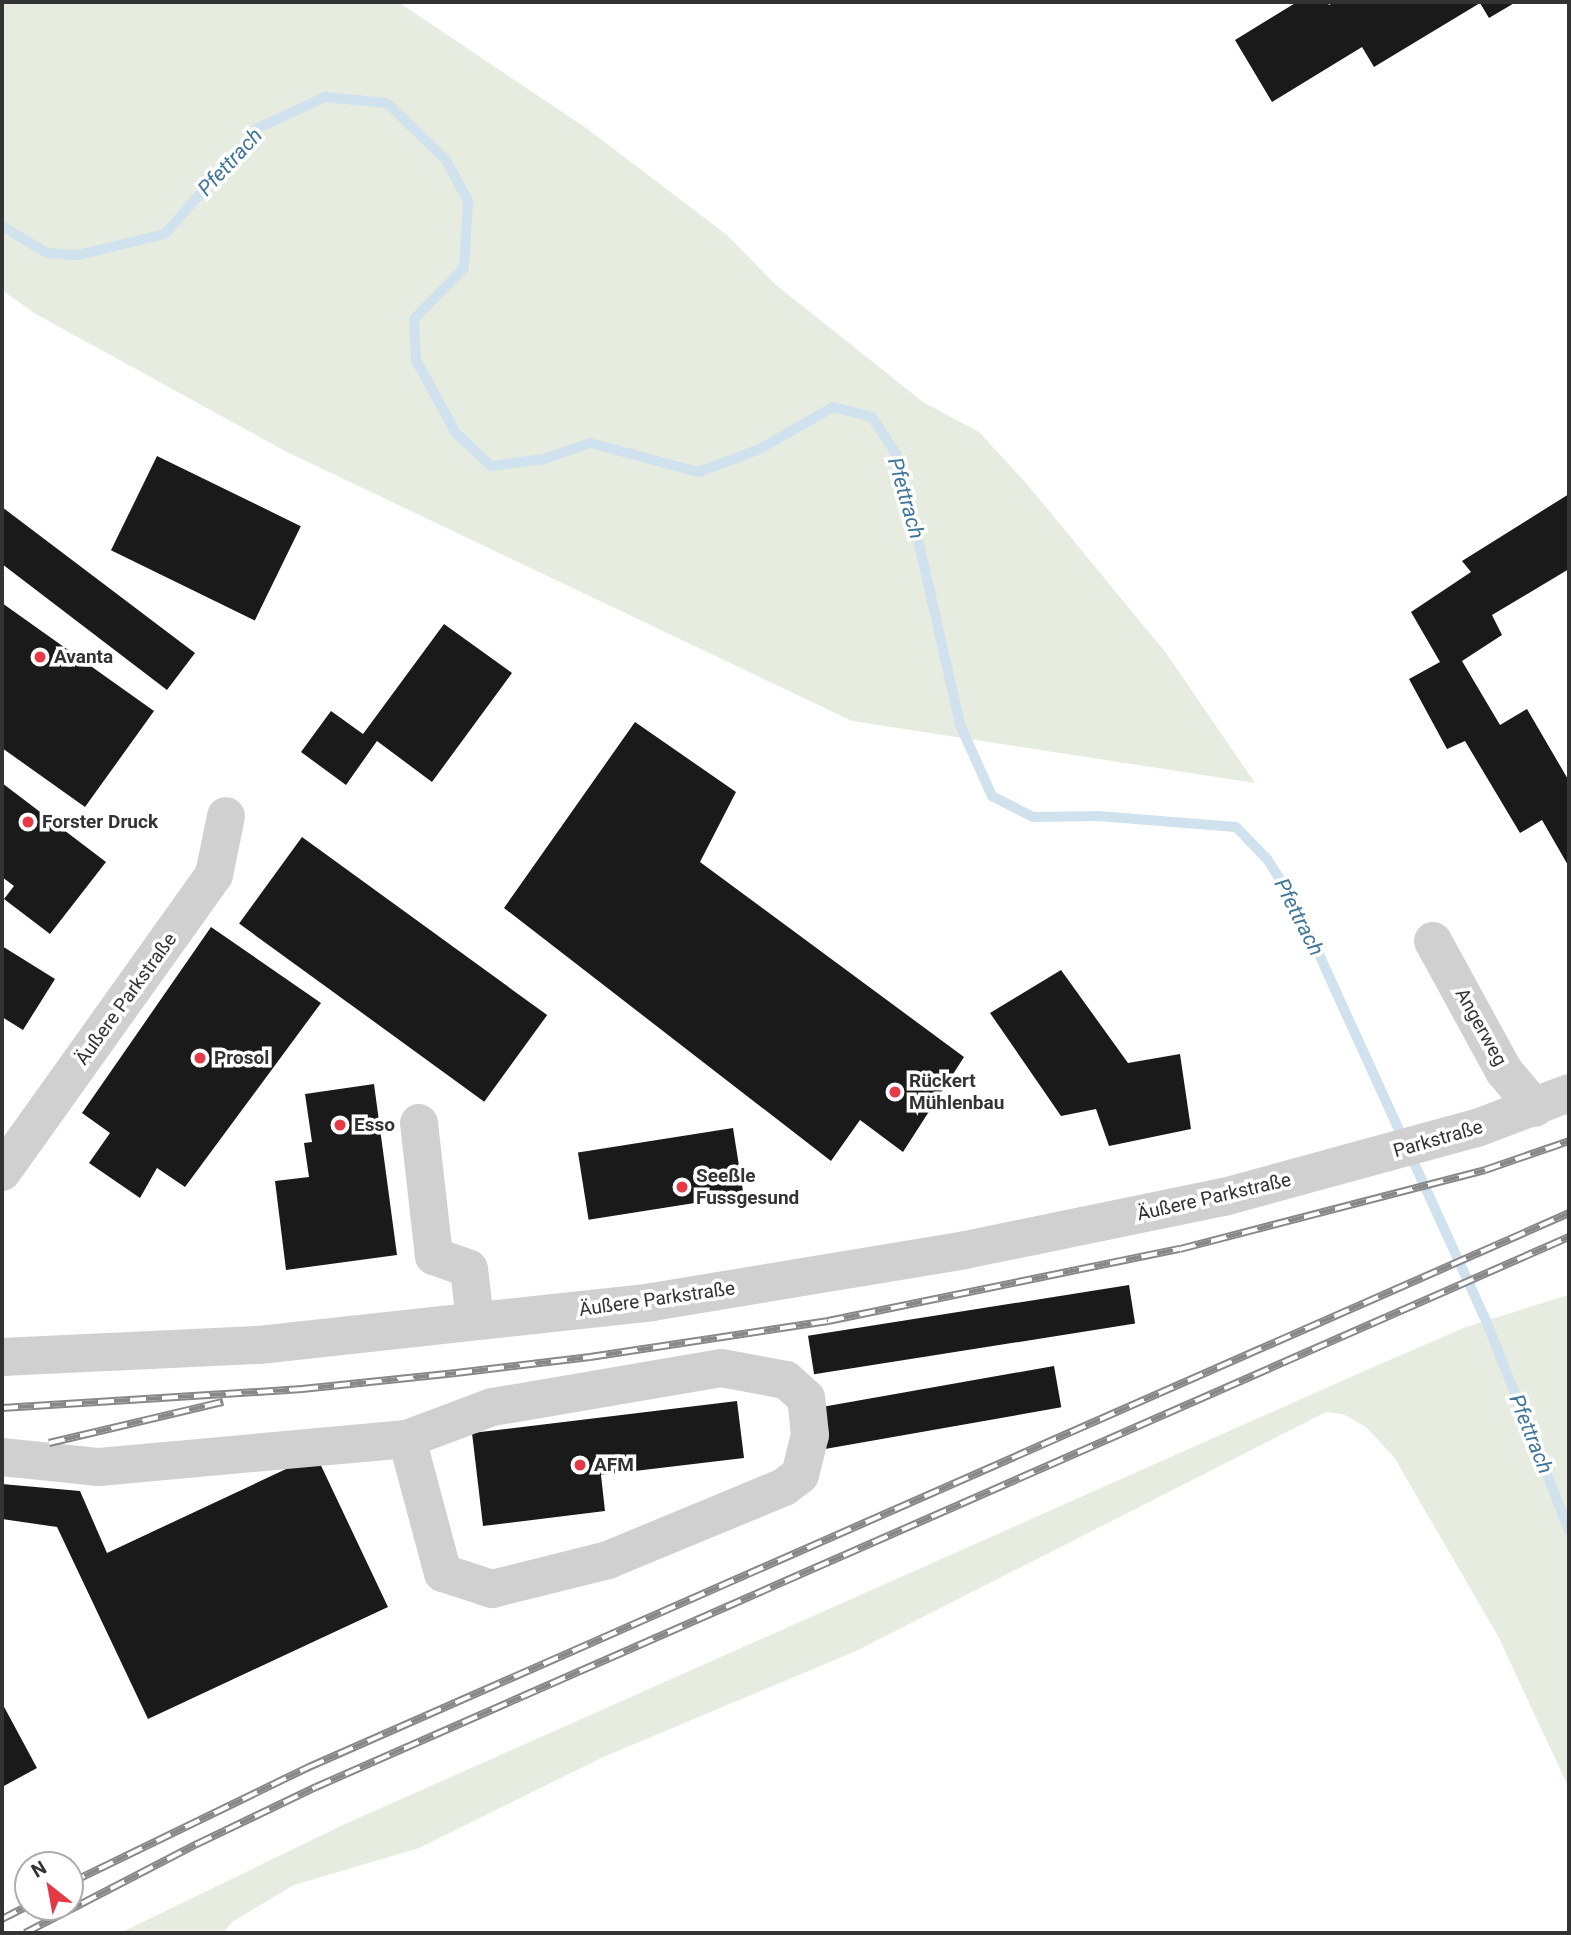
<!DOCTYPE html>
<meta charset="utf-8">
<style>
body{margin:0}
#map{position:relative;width:1571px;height:1935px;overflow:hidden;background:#fff;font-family:Roboto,sans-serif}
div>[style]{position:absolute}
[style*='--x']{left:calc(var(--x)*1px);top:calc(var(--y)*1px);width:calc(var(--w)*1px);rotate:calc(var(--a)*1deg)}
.green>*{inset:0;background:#e6ecdf}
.stream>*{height:10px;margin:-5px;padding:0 5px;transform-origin:5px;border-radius:5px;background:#cfe2ee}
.building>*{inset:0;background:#1a1a1a;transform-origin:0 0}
.minor>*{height:38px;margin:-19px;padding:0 19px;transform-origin:19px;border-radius:19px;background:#d0d0d0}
.rail>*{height:8px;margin-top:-4px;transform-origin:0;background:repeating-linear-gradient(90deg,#fff 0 16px,#888 0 32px);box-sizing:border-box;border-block:2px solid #888}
.dots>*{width:19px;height:19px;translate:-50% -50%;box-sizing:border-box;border:4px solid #fff;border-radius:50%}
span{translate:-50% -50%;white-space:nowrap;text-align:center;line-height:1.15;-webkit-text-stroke:7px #fff;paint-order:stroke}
.poi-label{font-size:19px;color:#333;font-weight:700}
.left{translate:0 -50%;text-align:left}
.street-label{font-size:19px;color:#333}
.water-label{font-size:21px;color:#3f7597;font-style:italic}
.frame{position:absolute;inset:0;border:4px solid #333;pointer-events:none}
.north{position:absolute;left:14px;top:1851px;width:70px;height:70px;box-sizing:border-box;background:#fff;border:2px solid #adadad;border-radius:50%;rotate:329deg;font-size:19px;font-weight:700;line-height:28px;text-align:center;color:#333}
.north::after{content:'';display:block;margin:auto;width:24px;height:32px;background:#e63946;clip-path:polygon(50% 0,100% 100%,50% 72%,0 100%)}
</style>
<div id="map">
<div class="green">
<i style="clip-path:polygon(2px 2px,398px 2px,586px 128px,727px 235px,776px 285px,923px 402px,979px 432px,1026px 483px,1166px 653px,1255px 783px,852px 721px,285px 451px,34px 313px,2px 290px)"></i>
<i style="clip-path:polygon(1568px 1295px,1569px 1788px,1498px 1636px,1394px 1457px,1366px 1427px,1343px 1414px,1326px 1412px,856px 1651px,601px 1758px,419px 1848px,294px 1885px,232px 1922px,223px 1933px,120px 1933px,343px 1825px,1362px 1372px,1466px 1327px)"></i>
</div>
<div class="stream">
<i style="--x:2;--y:226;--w:52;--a:31"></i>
<i style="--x:47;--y:253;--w:31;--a:4"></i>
<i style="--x:78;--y:255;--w:89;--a:-13.6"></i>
<i style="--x:165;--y:234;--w:141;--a:-48.7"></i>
<i style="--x:258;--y:128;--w:74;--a:-24.8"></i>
<i style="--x:325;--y:97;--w:62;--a:5.5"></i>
<i style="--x:387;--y:103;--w:82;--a:44"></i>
<i style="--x:446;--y:160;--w:47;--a:61.8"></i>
<i style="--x:468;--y:201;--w:67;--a:93.4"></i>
<i style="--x:464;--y:268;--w:71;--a:134.4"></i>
<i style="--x:414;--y:319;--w:41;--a:87.2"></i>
<i style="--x:416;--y:360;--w:83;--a:61.3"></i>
<i style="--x:456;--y:433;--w:48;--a:43.3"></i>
<i style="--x:491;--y:466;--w:53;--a:-7.5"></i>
<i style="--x:544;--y:459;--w:49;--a:-19.2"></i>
<i style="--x:590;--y:443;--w:113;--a:14.9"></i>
<i style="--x:699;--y:472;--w:65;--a:-20.7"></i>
<i style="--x:760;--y:449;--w:84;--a:-29.9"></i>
<i style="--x:833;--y:407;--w:40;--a:14.4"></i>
<i style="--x:872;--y:417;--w:51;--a:56.9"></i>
<i style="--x:900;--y:460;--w:272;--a:77.2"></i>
<i style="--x:960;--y:725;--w:78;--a:65.7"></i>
<i style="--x:992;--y:796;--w:46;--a:27.1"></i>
<i style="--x:1033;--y:817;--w:65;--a:-0.9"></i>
<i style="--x:1098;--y:816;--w:138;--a:4.6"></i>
<i style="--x:1236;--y:827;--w:45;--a:45.9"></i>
<i style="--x:1267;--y:859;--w:56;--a:57.4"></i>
<i style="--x:1297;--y:906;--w:458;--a:65.5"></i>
<i style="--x:1487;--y:1323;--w:223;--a:68.4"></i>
</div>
<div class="building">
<i style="clip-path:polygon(1297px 2px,1327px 2px,1329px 5px,1334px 2px,1516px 2px,1489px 18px,1480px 3px,1374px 67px,1362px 47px,1272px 102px,1235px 40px)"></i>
<i style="left:157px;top:456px;width:160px;height:105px;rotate:26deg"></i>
<i style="clip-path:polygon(1569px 494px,1569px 569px,1492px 615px,1502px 635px,1462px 661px,1500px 725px,1527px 709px,1569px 781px,1569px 867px,1542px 820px,1520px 833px,1465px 741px,1447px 749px,1409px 679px,1440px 662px,1411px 612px,1471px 572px,1462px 561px)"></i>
<i style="clip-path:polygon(2px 507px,195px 653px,167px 690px,2px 564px)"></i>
<i style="clip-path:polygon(2px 603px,154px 711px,85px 807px,2px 748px)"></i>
<i style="clip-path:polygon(444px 624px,512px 673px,432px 782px,377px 741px,346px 785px,301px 752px,331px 711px,363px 734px)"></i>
<i style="clip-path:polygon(635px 722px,736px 792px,700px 862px,964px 1057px,903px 1152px,860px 1120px,831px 1161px,504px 908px)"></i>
<i style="clip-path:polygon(2px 783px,106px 862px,50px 934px,4px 899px,14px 886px,2px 877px)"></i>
<i style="left:302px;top:837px;width:303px;height:107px;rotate:36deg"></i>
<i style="clip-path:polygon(211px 927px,321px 1003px,185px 1187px,157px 1168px,140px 1198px,89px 1163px,110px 1133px,82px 1113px)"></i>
<i style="clip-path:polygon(2px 946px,55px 979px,23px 1030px,2px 1017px)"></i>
<i style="clip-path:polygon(1061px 970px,1128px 1063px,1180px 1054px,1191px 1129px,1109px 1146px,1096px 1109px,1061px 1116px,990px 1013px)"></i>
<i style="clip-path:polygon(374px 1084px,397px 1255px,286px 1270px,275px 1181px,309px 1177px,304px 1143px,312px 1142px,305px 1094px)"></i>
<i style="left:733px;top:1128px;width:68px;height:157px;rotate:81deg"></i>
<i style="left:1129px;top:1285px;width:39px;height:325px;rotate:81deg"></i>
<i style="left:1054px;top:1366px;width:42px;height:240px;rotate:80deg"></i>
<i style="clip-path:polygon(737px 1401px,744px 1458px,601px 1475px,605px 1511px,483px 1526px,472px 1433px)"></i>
<i style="clip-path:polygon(316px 1455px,388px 1607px,148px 1719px,57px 1527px,2px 1519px,2px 1484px,80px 1491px,107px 1553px)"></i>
<i style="clip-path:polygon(2px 1703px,37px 1768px,2px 1787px)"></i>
</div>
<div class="minor">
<i style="--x:1433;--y:941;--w:148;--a:61.4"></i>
<i style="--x:1504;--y:1071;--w:48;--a:50"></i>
<i style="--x:419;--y:1123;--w:134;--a:83.6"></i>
<i style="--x:434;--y:1256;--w:37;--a:20"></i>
<i style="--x:469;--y:1269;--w:52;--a:83.4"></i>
<i style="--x:2;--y:1172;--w:365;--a:-54.5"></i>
<i style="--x:214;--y:875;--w:60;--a:-78.5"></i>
<i style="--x:2;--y:1357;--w:257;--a:-2.7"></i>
<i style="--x:259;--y:1345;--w:395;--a:-6.2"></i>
<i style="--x:652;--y:1302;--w:317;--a:-9.4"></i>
<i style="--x:965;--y:1250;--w:264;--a:-11.6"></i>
<i style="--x:1224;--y:1197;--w:262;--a:-15.3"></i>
<i style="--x:1477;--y:1128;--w:98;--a:-20.8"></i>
<i style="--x:2;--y:1457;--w:98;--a:5.9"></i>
<i style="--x:99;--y:1467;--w:309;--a:-5.2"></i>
<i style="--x:407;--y:1439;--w:139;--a:75"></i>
<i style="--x:443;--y:1573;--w:52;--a:18.1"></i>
<i style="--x:492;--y:1589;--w:120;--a:-14"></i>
<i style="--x:608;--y:1560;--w:191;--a:-22.5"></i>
<i style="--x:784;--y:1487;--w:20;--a:-37"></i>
<i style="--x:800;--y:1475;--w:41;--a:-76"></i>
<i style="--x:810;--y:1435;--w:37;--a:-96"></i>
<i style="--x:806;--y:1398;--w:27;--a:-138"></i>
<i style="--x:786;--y:1380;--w:66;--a:-169.5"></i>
<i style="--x:721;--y:1368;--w:232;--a:170.3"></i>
<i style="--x:492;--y:1407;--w:91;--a:159.4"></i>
</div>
<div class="rail">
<i style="--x:2;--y:1408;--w:301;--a:-3.6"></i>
<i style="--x:302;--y:1389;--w:155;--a:-5.9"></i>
<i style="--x:456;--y:1373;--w:135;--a:-6.8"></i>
<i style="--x:590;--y:1357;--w:241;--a:-8.6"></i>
<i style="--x:828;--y:1321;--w:359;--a:-11.6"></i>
<i style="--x:1180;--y:1249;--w:315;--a:-14.5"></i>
<i style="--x:1485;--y:1170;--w:89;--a:-19"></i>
<i style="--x:49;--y:1443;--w:179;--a:-13.3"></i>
<i style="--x:70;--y:1883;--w:266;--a:-25.9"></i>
<i style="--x:309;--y:1767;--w:1376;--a:-23.73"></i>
<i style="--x:2;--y:1919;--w:29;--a:-27"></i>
<i style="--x:25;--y:1933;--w:194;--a:-27.4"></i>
<i style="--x:197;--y:1844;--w:132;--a:-25.6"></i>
<i style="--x:316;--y:1787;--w:1368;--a:-23.7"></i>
</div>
<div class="dots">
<i style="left:40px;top:657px;background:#e63946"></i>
<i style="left:28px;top:822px;background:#e63946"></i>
<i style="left:200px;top:1058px;background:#e63946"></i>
<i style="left:895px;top:1092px;background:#e63946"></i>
<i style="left:340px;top:1125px;background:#e63946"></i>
<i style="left:682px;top:1187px;background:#e63946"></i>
<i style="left:580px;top:1465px;background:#e63946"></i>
</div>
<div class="poi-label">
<span class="left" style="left:54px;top:657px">Avanta</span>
<span class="left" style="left:42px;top:822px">Forster Druck</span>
<span class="left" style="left:214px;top:1058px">Prosol</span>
<span class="left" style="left:909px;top:1092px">Rückert<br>Mühlenbau</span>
<span class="left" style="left:354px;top:1125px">Esso</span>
<span class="left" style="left:696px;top:1187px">Seeßle<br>Fussgesund</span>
<span class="left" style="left:594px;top:1465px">AFM</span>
</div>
<div class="street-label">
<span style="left:126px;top:999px;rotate:-54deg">Äußere Parkstraße</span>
<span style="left:1481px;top:1027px;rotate:61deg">Angerweg</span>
<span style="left:1438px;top:1139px;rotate:-16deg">Parkstraße</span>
<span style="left:1214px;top:1197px;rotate:-13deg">Äußere Parkstraße</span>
<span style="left:657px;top:1299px;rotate:-8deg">Äußere Parkstraße</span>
</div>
<div class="water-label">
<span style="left:230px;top:162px;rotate:-47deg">Pfettrach</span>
<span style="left:906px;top:498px;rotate:74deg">Pfettrach</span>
<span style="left:1299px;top:917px;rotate:63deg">Pfettrach</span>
<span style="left:1531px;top:1434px;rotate:68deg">Pfettrach</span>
</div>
<div class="frame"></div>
<div class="north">N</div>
</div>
